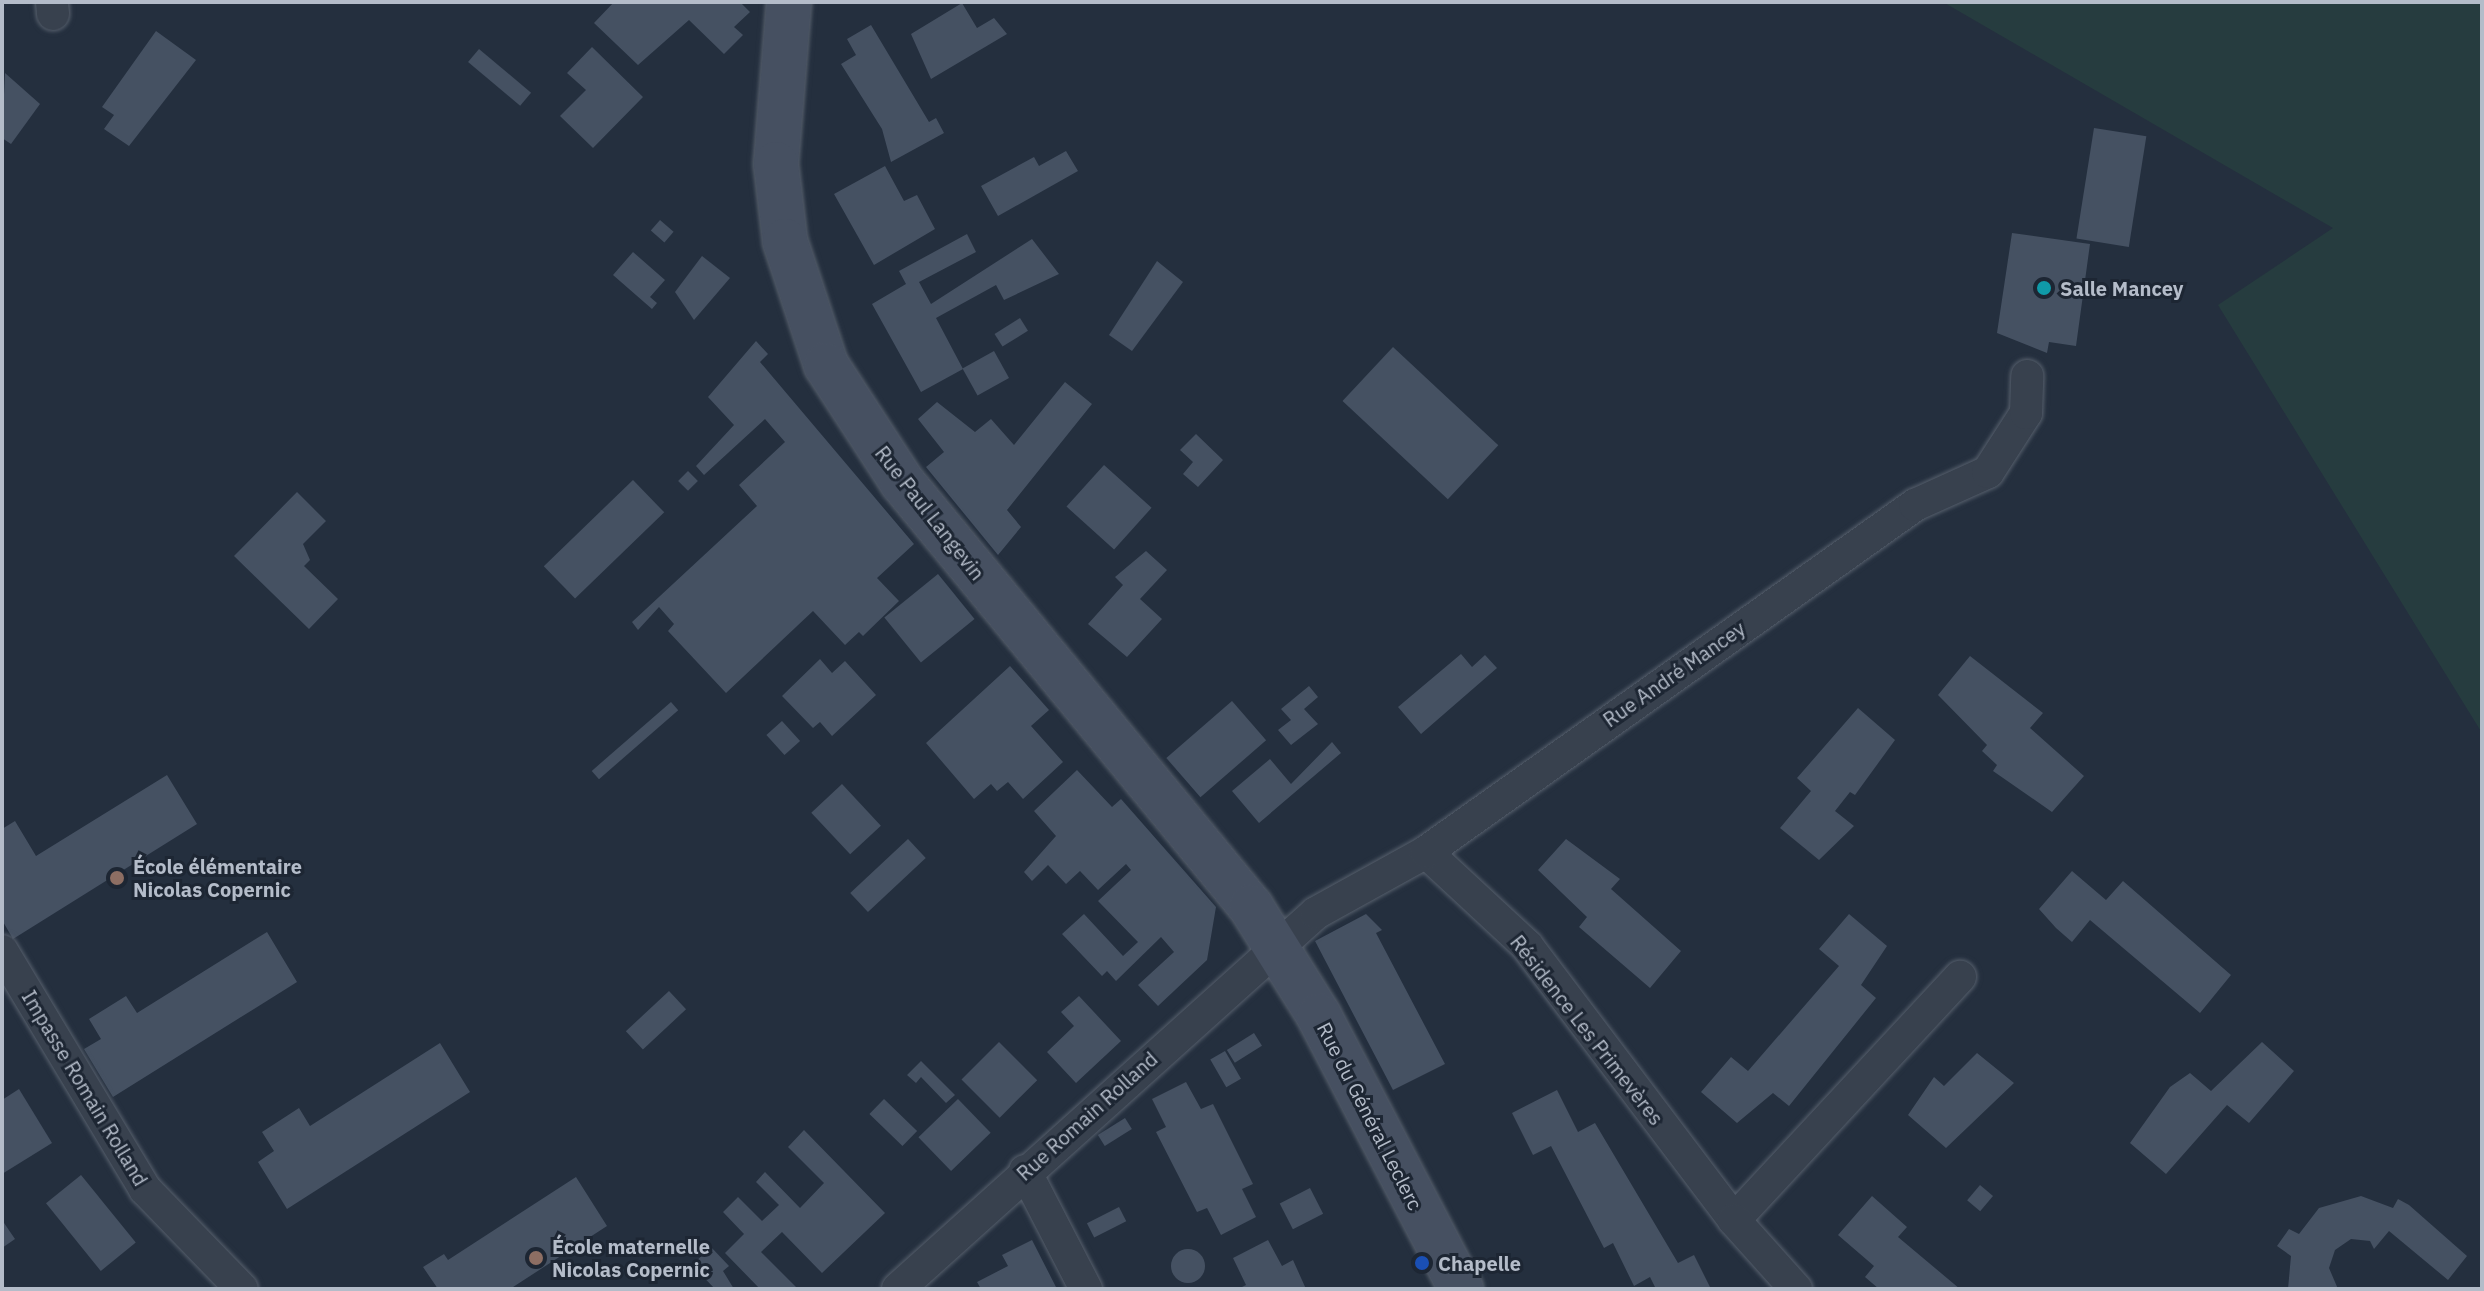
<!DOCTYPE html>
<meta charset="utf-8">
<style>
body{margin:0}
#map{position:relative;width:2484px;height:1291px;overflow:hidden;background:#242f3e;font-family:"IBM Plex Sans",sans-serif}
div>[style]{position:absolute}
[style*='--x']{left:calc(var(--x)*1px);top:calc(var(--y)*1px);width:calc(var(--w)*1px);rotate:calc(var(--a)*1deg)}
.green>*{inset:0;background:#263c3f}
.building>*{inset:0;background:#455162;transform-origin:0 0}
.round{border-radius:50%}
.roads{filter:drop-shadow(0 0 2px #565f6c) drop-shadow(0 0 2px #565f6c)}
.street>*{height:32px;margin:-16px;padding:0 16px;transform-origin:16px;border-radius:16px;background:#38414e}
.secondary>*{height:44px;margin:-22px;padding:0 22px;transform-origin:22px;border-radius:22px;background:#465061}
.dots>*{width:22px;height:22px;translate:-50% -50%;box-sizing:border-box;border:4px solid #1d2633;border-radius:50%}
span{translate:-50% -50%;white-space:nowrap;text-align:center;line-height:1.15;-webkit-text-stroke:6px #1d2633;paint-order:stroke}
.poi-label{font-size:20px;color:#b4bcc9;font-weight:700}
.left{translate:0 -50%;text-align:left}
.street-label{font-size:20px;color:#b4bcc9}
.frame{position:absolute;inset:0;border:4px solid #b4bcc9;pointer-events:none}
</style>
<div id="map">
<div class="green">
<i style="clip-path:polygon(1943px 2px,2482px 2px,2482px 733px,2218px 305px,2333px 228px)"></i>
</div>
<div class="building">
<i style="clip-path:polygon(614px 2px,740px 2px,750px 12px,734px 27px,743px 35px,724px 54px,689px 20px,638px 65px,594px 23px)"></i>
<i style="clip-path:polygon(962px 3px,977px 28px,994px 18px,1007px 34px,931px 79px,911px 34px)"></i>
<i style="clip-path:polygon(871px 25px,929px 122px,936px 118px,944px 133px,891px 162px,882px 129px,841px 64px,856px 55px,847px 39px)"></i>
<i style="clip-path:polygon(156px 31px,196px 60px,129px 146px,104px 129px,114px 115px,102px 107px)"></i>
<i style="clip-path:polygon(592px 47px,643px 97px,593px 148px,560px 116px,586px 90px,567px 73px)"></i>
<i style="left:479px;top:49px;width:68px;height:17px;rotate:40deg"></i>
<i style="clip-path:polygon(5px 73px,40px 104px,11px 144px,2px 138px)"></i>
<i style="left:2094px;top:128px;width:53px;height:112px;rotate:9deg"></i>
<i style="clip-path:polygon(1066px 151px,1078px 171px,998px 216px,981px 186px,1034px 157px,1039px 166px)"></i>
<i style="clip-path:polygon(885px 166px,904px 201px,917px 195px,935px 229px,874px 265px,834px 194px)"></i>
<i style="left:660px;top:220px;width:18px;height:14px;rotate:41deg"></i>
<i style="clip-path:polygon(2012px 233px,2090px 244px,2076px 346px,2049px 342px,2047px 353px,1997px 333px)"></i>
<i style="clip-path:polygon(967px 234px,976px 252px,919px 282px,931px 304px,1032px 239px,1059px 274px,1004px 300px,996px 285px,936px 318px,963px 369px,921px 392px,872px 304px,906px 284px,899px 271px)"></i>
<i style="clip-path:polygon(633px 252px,665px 280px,650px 297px,657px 303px,652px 309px,613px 275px)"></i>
<i style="clip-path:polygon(702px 256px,730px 278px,694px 320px,675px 292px)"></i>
<i style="clip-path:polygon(1157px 261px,1183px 282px,1132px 351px,1109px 335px)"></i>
<i style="left:1020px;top:318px;width:15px;height:30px;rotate:58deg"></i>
<i style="clip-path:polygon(756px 341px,768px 354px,760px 362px,914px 544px,877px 578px,899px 601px,863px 636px,859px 632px,845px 645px,813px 611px,726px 693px,668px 631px,674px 624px,659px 607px,638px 630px,632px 622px,757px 506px,739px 485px,785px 442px,765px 419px,704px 475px,696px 466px,734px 425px,708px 397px)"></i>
<i style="left:1393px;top:347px;width:144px;height:74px;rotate:43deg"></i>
<i style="left:994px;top:351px;width:31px;height:36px;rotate:61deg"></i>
<i style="clip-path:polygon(1065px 382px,1092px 404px,1007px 510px,1021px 527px,998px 555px,926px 467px,944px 452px,918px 419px,937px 402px,975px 432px,991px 419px,1014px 445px)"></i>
<i style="clip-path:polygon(1196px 434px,1223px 460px,1198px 487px,1183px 474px,1193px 462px,1180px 450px)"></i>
<i style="left:1104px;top:465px;width:64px;height:56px;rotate:42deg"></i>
<i style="left:688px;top:471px;width:14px;height:14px;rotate:45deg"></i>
<i style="left:633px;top:480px;width:45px;height:124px;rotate:46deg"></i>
<i style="clip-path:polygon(297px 492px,326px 521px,303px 544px,310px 560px,304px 566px,338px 599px,309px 629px,234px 556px)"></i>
<i style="clip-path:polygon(1146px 551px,1167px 570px,1140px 599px,1162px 619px,1127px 657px,1088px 624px,1123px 585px,1115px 577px)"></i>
<i style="left:938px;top:574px;width:58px;height:69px;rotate:51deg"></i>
<i style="clip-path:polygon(1461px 654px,1472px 667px,1485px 655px,1497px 668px,1421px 734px,1398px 707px)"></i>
<i style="clip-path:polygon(1970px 656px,2043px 713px,2030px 728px,2084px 776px,2052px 812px,1993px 771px,1997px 765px,1982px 751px,1987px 745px,1938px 695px)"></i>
<i style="clip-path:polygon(820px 659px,832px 673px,845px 661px,876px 695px,832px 736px,820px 722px,813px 728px,782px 696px)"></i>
<i style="clip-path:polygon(1010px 666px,1049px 710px,1031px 726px,1063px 762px,1023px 799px,1008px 782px,997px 791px,991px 784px,974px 799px,926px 743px)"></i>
<i style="clip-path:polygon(1309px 686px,1318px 697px,1304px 709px,1318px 724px,1291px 745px,1278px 730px,1291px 720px,1281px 709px)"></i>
<i style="left:1232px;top:701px;width:52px;height:87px;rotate:49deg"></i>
<i style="left:671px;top:702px;width:11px;height:105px;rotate:49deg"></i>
<i style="clip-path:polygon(1858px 708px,1895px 740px,1855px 795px,1850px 792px,1835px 811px,1854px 826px,1819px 860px,1780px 828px,1811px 791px,1797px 778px)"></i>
<i style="left:782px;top:721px;width:27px;height:21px;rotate:48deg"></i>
<i style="clip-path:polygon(1332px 742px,1341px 753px,1259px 823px,1232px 791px,1270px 759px,1291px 784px)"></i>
<i style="clip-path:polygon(1077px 770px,1112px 807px,1121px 799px,1216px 907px,1207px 960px,1158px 1006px,1138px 985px,1174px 952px,1161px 937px,1116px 981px,1107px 971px,1102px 976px,1062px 934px,1084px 914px,1123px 956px,1138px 942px,1098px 901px,1131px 870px,1126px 864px,1098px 890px,1080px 871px,1066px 884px,1048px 865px,1032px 881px,1024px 872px,1056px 836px,1034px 811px)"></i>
<i style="clip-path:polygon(167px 775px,197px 824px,13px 939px,2px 920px,2px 829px,15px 821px,36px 856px)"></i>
<i style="left:842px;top:784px;width:57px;height:42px;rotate:47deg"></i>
<i style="left:908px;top:839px;width:26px;height:79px;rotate:47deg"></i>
<i style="clip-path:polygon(1566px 839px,1620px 879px,1611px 889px,1681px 951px,1650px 988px,1579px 927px,1587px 917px,1538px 870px)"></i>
<i style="clip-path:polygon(2072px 871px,2106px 900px,2123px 881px,2231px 975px,2200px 1013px,2090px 920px,2072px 942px,2056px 928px,2039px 909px)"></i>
<i style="clip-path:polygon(1366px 914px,1382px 930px,1376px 933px,1445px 1064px,1393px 1090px,1315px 941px)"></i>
<i style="clip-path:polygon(1849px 914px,1887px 946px,1861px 985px,1876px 998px,1789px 1106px,1773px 1093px,1737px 1123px,1701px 1092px,1731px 1057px,1748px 1071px,1839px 966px,1819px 949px)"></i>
<i style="clip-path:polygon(267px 932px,297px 982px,113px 1097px,84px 1049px,101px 1039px,89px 1019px,126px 996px,137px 1013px)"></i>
<i style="left:669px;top:991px;width:25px;height:59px;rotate:47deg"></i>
<i style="clip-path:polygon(1079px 996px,1121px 1041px,1076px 1083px,1047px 1052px,1074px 1026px,1061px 1012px)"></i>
<i style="left:1254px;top:1033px;width:15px;height:32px;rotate:58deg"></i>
<i style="left:999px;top:1042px;width:54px;height:53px;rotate:45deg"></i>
<i style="clip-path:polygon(2262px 1042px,2294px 1071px,2249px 1123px,2227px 1105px,2166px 1174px,2130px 1143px,2170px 1087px,2190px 1073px,2211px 1091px)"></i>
<i style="clip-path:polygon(440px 1043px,470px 1092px,287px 1209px,258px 1162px,274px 1151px,262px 1132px,299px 1108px,310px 1126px)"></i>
<i style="left:1225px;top:1051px;width:32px;height:17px;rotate:60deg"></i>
<i style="clip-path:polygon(1977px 1053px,2014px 1083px,1946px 1148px,1908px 1115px,1934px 1077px,1944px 1086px)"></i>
<i style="clip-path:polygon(921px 1061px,955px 1095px,946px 1103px,921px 1077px,916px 1083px,907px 1075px)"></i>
<i style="clip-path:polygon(1186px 1082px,1201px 1109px,1213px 1104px,1253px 1184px,1242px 1189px,1256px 1217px,1221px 1235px,1207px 1208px,1197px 1212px,1156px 1132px,1166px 1127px,1152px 1099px)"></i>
<i style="clip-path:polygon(19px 1089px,52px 1143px,2px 1174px,2px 1100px)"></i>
<i style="clip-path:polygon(1557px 1090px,1578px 1132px,1595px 1123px,1678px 1263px,1694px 1255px,1711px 1289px,1656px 1289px,1650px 1277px,1634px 1286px,1613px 1243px,1604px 1248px,1551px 1146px,1533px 1155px,1512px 1113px)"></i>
<i style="left:884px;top:1099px;width:46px;height:21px;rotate:44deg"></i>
<i style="left:958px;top:1099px;width:47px;height:55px;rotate:46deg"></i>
<i style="left:1125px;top:1118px;width:13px;height:32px;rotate:58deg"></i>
<i style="clip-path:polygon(804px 1130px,885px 1213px,822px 1273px,782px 1232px,761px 1252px,798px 1289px,760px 1289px,725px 1253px,744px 1234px,723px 1212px,738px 1197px,762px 1221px,779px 1205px,756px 1182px,765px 1172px,800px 1208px,824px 1183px,788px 1147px)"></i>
<i style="left:81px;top:1175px;width:87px;height:45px;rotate:51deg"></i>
<i style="clip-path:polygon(576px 1177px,607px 1226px,510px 1289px,438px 1289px,423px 1267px,444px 1254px,448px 1260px)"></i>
<i style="left:1980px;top:1185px;width:17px;height:20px;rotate:40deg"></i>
<i style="left:1310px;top:1188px;width:29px;height:34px;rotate:63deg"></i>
<i style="clip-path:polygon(1872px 1196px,1907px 1227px,1898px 1237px,1960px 1289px,1879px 1289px,1865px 1277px,1874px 1266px,1838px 1235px)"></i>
<i style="clip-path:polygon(2361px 1196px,2393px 1208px,2398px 1199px,2409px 1205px,2467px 1256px,2448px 1280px,2389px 1231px,2374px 1249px,2370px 1241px,2351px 1239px,2335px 1250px,2329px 1268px,2338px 1289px,2288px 1289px,2291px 1256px,2277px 1246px,2289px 1229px,2299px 1234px,2319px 1208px)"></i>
<i style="left:1119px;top:1207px;width:16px;height:36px;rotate:63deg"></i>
<i style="clip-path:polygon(2px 1220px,15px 1239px,2px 1248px)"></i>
<i style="clip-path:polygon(1032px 1240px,1057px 1289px,981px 1289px,977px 1282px,1008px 1266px,1002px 1255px)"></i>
<i style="clip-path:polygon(1268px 1240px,1282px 1266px,1293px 1260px,1306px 1289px,1238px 1289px,1246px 1285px,1233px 1258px)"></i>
<i style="clip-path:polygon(711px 1247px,729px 1266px,723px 1271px,734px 1289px,715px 1289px,692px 1265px)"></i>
<i class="round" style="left:1171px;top:1249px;width:34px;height:34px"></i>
</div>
<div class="roads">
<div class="street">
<i style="--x:52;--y:2;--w:12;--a:85"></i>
<i style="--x:1426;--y:852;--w:138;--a:42.9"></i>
<i style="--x:1527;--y:946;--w:343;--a:52.9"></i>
<i style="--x:1734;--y:1220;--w:332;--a:-47.1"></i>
<i style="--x:2;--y:951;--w:278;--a:59"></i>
<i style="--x:145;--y:1189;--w:139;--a:45.9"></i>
<i style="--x:1025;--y:1171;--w:133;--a:62.7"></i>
<i style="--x:1734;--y:1220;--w:93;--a:48.1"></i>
<i style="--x:898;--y:1289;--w:562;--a:-41.97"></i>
<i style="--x:1316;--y:913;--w:126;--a:-29"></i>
<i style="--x:1426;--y:852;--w:600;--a:-35.36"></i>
<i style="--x:1915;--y:505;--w:80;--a:-24.3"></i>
<i style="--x:1988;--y:472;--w:70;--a:-57.2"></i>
<i style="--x:2026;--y:413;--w:37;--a:-88"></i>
</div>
<div class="secondary">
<i style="--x:789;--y:2;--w:163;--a:94.6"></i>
<i style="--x:776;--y:164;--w:78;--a:83.3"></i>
<i style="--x:785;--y:241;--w:131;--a:71.7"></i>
<i style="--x:826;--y:365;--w:140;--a:57"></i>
<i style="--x:902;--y:482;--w:550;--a:50.61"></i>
<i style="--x:1251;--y:907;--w:128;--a:58"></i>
<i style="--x:1319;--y:1016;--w:308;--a:62.5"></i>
</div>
</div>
<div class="dots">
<i style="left:2044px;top:288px;background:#0f9aa8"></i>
<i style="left:117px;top:878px;background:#8d6e63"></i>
<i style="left:536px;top:1258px;background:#8d6e63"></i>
<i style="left:1422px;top:1263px;background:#1a4fb4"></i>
</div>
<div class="poi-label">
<span class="left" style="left:2060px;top:288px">Salle Mancey</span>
<span class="left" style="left:133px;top:878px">École élémentaire<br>Nicolas Copernic</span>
<span class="left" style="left:552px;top:1258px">École maternelle<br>Nicolas Copernic</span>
<span class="left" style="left:1438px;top:1263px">Chapelle</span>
</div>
<div class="street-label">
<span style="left:930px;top:513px;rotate:52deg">Rue Paul Langevin</span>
<span style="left:1674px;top:674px;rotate:-35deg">Rue André Mancey</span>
<span style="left:1587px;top:1030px;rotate:52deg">Résidence Les Primevères</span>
<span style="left:85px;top:1088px;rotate:59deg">Impasse Romain Rolland</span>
<span style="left:1087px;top:1116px;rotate:-42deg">Rue Romain Rolland</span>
<span style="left:1370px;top:1116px;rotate:63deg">Rue du Général Leclerc</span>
</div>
<div class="frame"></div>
</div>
